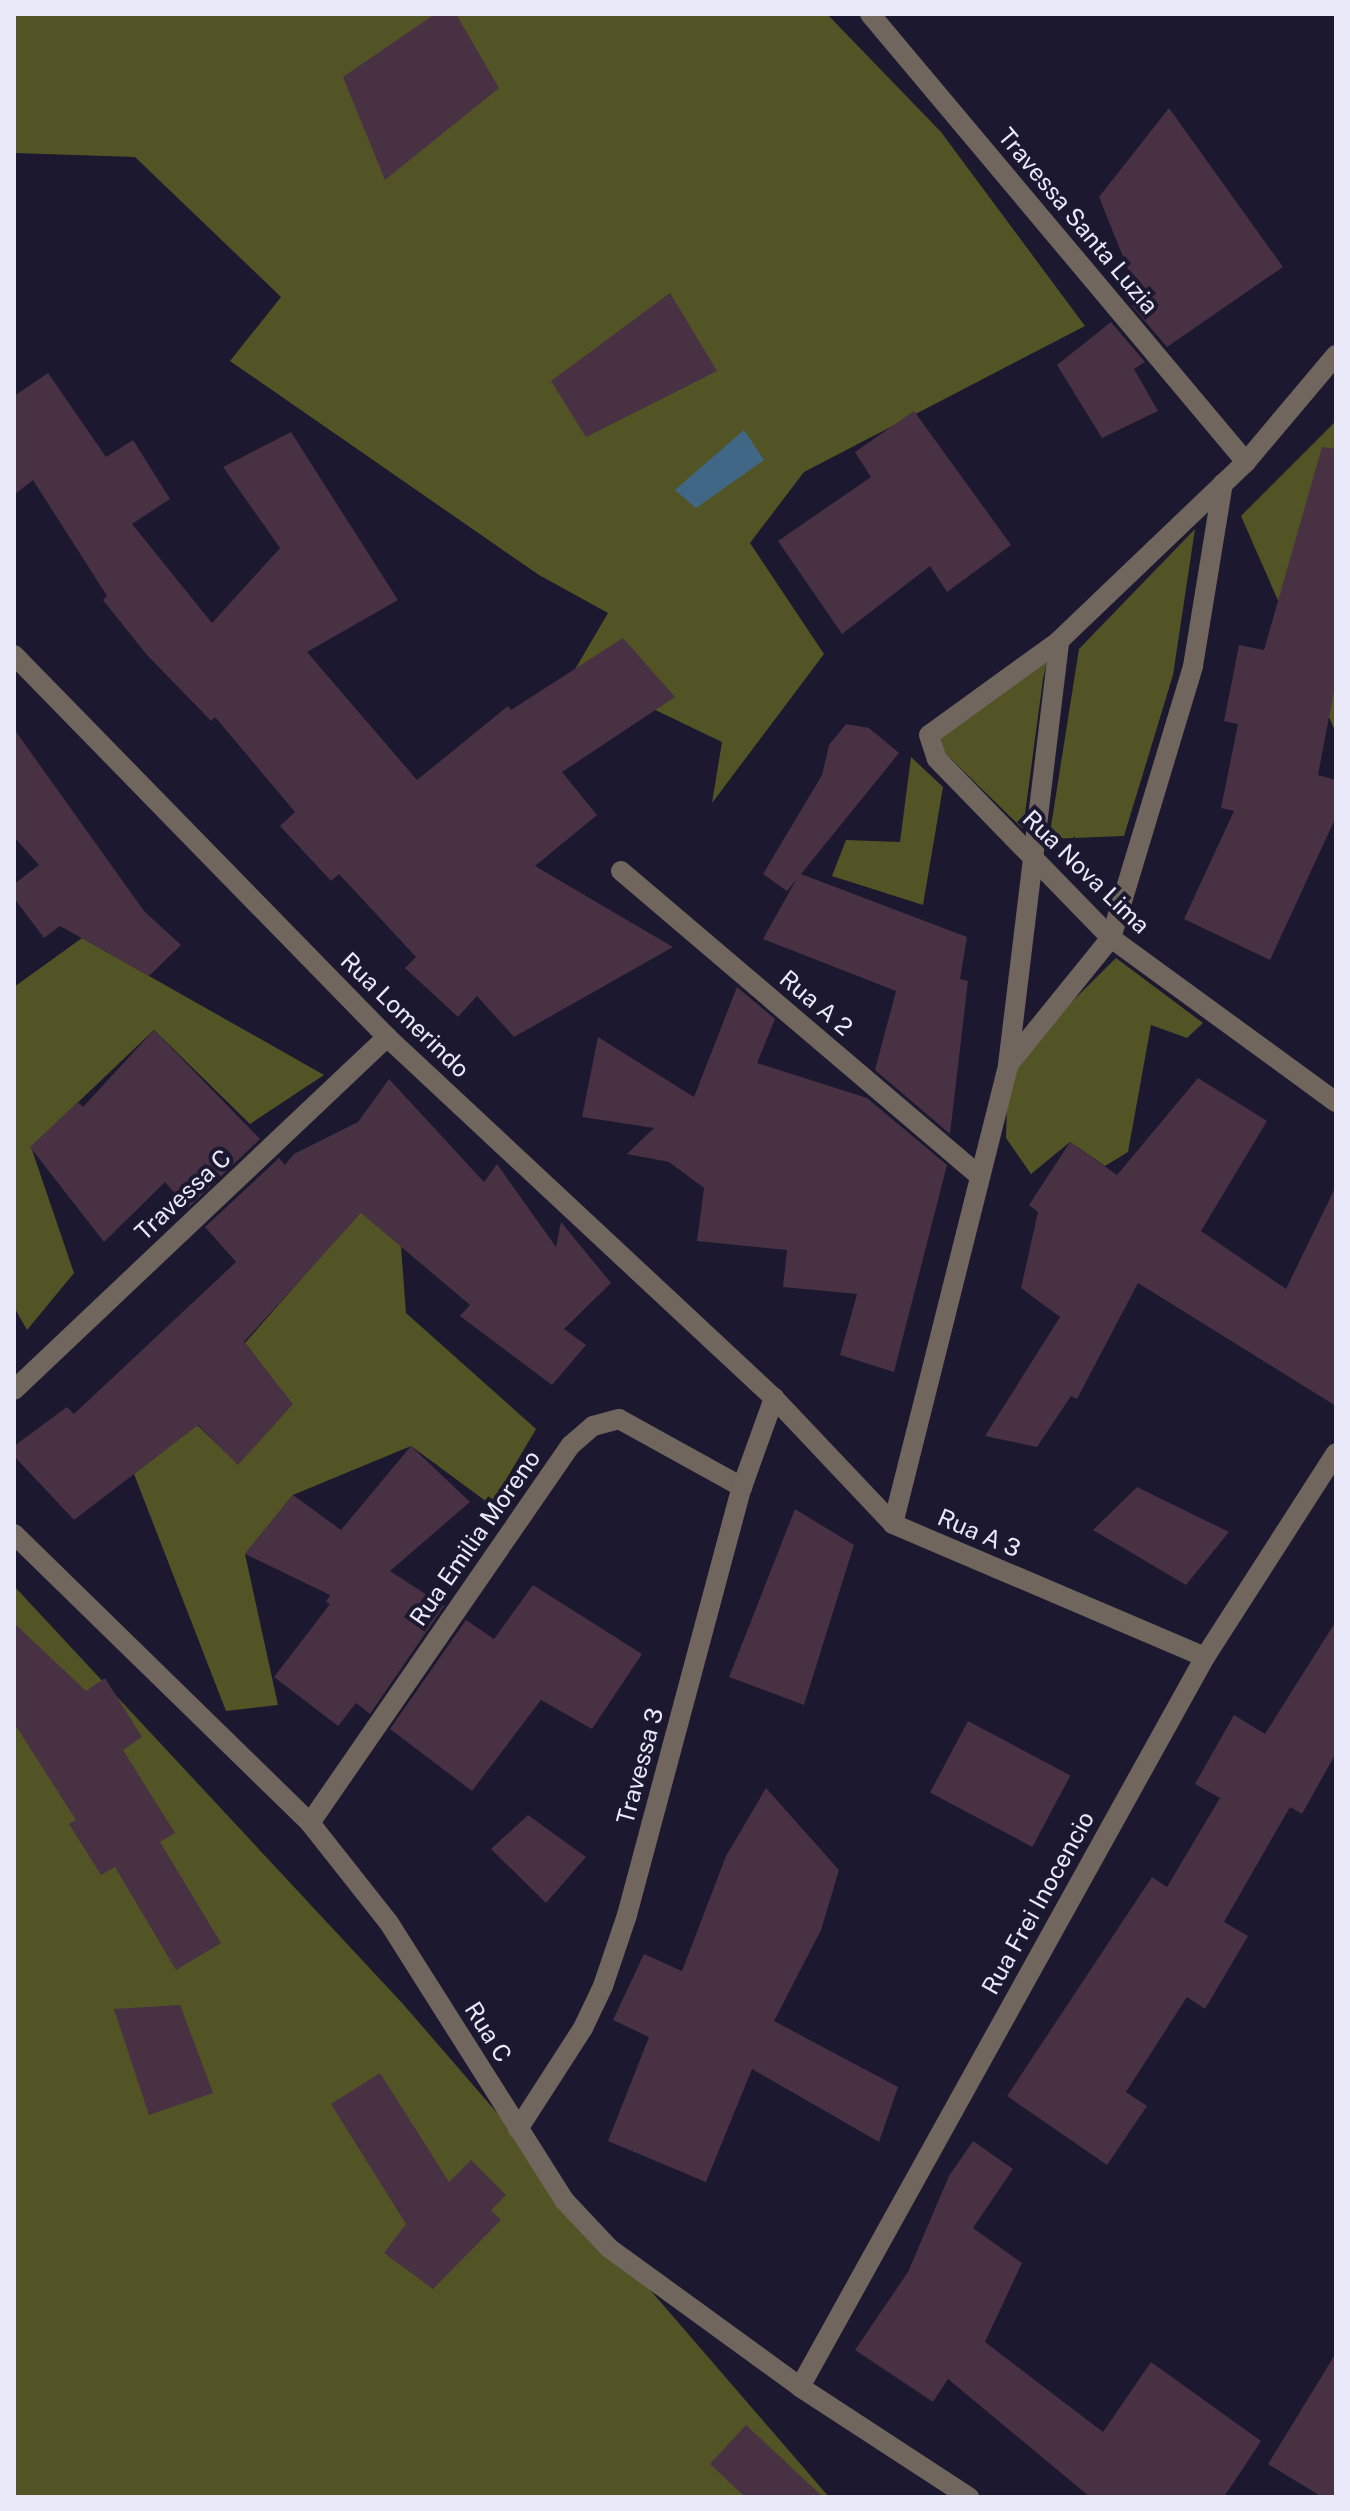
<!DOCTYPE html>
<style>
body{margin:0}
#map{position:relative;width:1350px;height:2511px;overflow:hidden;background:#1b182f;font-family:"Public Sans",sans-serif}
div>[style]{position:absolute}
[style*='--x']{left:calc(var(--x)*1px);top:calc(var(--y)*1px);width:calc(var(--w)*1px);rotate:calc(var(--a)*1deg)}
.forest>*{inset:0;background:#535426}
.water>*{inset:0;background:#416787}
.building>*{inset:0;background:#473143;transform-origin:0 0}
.minor>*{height:20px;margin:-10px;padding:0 10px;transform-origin:10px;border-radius:10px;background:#70665d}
span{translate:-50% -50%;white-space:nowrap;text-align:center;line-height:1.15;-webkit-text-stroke:8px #1b182f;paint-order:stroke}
.street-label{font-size:24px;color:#eae9f9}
.frame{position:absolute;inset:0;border:16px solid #eae9f9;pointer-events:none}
</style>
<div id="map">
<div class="forest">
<i style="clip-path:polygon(14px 14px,827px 14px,941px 132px,1085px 326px,804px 472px,750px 543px,824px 654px,712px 803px,722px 742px,574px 671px,608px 613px,539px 575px,230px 361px,281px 297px,135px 157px,14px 153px)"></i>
<i style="clip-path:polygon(1336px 421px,1336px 733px,1241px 516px)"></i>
<i style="clip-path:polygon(1195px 529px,1173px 675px,1124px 836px,1049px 839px,1079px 649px)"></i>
<i style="clip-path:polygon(1048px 658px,1043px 679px,1023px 829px,944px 752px,940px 735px)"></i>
<i style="clip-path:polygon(911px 757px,943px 787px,923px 905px,832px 876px,846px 840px,900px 842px)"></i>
<i style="clip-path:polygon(82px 938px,324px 1075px,250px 1124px,154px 1030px,31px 1147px,74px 1273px,27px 1330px,14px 1307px,14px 987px)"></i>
<i style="clip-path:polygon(1116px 958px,1203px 1023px,1187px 1038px,1151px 1025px,1128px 1152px,1105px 1166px,1070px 1142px,1031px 1174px,1006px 1138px,1008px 1065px)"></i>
<i style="clip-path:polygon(366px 1205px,401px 1246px,406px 1313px,536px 1429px,491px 1505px,411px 1446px,293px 1495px,245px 1554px,278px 1705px,226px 1711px,134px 1474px,197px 1425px,238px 1464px,292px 1404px,245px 1343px)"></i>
<i style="clip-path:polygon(14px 1586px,403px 2004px,829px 2497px,14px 2497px)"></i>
</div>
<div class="water">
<i style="clip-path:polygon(744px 430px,764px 460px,696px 508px,675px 490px)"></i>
</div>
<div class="building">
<i style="clip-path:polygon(435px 14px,456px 14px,499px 88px,385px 180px,343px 77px)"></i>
<i style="clip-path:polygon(1169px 108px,1283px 267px,1167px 347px,1132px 306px,1140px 299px,1099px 197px)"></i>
<i style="clip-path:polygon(670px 293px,717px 371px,586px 437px,551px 381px)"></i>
<i style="clip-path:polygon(1111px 322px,1145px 362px,1134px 369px,1158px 411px,1102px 438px,1057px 365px)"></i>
<i style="clip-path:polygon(48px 373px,106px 457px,133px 440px,170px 499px,132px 524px,212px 623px,280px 548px,223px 467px,291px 432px,398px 600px,307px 652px,417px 780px,508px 706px,511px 710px,623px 638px,675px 697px,562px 772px,597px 815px,535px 866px,673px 947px,514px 1037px,477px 996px,458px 1017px,405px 968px,416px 957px,339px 874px,331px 881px,280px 826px,295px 812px,215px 717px,211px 721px,147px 655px,103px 600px,107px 596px,33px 480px,14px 495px,14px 396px)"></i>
<i style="clip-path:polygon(914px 411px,1011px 545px,947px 592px,930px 566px,842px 634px,778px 541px,871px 477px,855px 452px)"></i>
<i style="clip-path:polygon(1322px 447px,1336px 449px,1336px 681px,1318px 775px,1336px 780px,1336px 817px,1270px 960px,1184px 919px,1234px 811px,1221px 808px,1238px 724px,1224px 721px,1239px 645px,1264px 650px)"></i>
<i style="clip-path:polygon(846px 724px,869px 728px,899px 753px,801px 874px,967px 937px,960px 979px,968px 981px,950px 1134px,875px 1070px,896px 991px,763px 939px,796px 880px,787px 891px,763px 874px,822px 775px,829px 745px)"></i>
<i style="clip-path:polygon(14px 729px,144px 911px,181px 945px,149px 976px,60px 926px,44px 938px,14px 898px,14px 884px,39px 865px,14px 837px)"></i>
<i style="clip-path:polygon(737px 987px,775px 1019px,757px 1063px,867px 1098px,947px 1165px,894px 1372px,840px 1355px,857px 1294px,783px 1287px,787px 1250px,697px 1241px,704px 1188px,669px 1162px,627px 1154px,654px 1128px,582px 1117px,598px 1037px,694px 1097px)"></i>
<i style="clip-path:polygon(154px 1030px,260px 1139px,188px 1208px,165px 1182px,104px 1242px,30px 1147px,78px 1102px,83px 1107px)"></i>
<i style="clip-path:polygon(1198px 1078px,1267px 1121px,1201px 1231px,1286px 1289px,1336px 1186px,1336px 1406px,1138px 1283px,1077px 1399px,1071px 1396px,1037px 1447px,985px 1436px,1060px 1317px,1021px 1288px,1038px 1212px,1029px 1205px,1070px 1142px,1117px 1175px)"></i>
<i style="clip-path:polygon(389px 1079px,484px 1182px,497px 1164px,556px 1247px,561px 1222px,611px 1283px,564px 1329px,586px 1345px,552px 1385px,460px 1316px,470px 1305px,361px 1213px,244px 1342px,293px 1404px,238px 1465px,198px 1425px,74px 1520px,14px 1456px,14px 1446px,67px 1407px,74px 1414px,236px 1262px,205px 1227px,279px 1158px,285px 1165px,294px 1154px,358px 1122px)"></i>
<i style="clip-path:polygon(411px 1446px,470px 1502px,390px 1571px,444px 1606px,370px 1714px,356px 1703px,338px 1726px,274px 1677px,330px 1604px,326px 1602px,330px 1595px,245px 1554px,293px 1495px,341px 1530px)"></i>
<i style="clip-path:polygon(1137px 1487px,1229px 1532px,1186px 1585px,1093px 1530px)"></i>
<i style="clip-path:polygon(795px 1509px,854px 1545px,804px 1705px,729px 1677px)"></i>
<i style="clip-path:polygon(533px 1585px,642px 1654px,592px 1729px,541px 1700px,472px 1791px,390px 1729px,466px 1620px,494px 1639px)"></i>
<i style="clip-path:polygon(1336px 1621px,1336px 1753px,1302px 1814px,1290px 1807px,1224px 1922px,1248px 1936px,1205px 2009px,1187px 1997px,1126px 2092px,1147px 2106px,1107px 2165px,1007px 2096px,1152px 1877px,1167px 1887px,1220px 1798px,1195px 1784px,1234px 1715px,1265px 1734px)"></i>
<i style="clip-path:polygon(14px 1623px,86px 1691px,105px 1678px,142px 1737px,123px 1750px,175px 1833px,160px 1842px,221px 1943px,176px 1970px,115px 1867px,101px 1875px,69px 1824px,76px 1820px,14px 1723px)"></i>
<i style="left:968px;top:1721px;width:116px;height:81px;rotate:28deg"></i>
<i style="clip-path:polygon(766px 1788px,839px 1870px,821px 1930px,774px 2021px,898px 2087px,879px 2142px,752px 2069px,706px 2182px,608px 2141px,649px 2037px,613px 2020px,644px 1954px,682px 1971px,726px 1856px)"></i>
<i style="clip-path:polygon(528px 1815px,586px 1857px,546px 1903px,491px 1849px)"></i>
<i style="clip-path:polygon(180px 2005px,213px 2093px,149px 2115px,114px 2009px)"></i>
<i style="clip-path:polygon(380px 2073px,449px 2182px,471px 2160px,506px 2195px,491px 2210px,501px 2220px,433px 2289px,384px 2253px,406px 2224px,331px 2104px)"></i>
<i style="clip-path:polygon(973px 2141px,1013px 2169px,973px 2228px,1022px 2263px,985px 2342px,1103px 2432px,1151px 2362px,1261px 2441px,1224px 2497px,1090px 2497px,948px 2379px,933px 2402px,855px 2350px,908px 2272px,949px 2176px)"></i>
<i style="clip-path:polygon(1336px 2353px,1336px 2497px,1322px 2497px,1268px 2464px)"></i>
<i style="clip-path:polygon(746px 2425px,823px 2497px,745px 2497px,710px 2464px)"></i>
</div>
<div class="minor">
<i style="--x:870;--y:14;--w:585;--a:49.99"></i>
<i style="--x:1336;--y:355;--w:140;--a:130.1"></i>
<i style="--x:1246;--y:462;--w:259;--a:136.3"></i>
<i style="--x:1059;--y:641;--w:160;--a:144.1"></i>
<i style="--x:929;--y:735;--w:25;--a:72"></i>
<i style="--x:937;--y:759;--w:250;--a:45.8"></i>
<i style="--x:1111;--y:938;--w:278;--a:36.1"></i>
<i style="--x:14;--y:655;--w:534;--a:45.68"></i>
<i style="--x:387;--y:1037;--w:529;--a:43.01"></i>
<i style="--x:774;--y:1398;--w:173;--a:46.6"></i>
<i style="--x:893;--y:1524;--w:339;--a:23.1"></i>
<i style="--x:621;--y:871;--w:469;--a:40.4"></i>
<i style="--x:1008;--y:1065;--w:427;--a:-83.1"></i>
<i style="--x:14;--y:1390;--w:514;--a:-43.42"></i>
<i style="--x:893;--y:1524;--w:473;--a:-75.9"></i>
<i style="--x:1008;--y:1065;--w:164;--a:-51"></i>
<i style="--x:1111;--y:938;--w:284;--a:-73.2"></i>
<i style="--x:1193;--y:666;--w:185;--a:-80.7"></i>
<i style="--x:14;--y:1534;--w:414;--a:44.3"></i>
<i style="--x:310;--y:1823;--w:127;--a:51.7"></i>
<i style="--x:389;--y:1923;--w:328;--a:57.7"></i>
<i style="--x:564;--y:2200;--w:66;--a:46.8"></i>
<i style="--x:609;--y:2248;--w:236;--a:36"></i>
<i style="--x:800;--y:2387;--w:202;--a:33.1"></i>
<i style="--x:310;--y:1823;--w:459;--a:-55.4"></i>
<i style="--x:571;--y:1445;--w:29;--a:-41"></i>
<i style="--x:593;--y:1426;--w:27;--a:-15"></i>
<i style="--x:619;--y:1419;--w:141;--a:28.9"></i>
<i style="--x:518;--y:2129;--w:120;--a:-57.2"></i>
<i style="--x:583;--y:2028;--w:47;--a:-64.5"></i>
<i style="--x:603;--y:1986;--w:75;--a:-71.3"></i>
<i style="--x:627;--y:1915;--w:443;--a:-75"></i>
<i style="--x:742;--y:1487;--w:95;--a:-70.2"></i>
<i style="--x:800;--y:2387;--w:835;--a:-60.98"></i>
<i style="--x:1205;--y:1657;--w:242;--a:-57.3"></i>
</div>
<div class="street-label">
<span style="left:1078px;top:221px;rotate:50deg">Travessa Santa Luzia</span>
<span style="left:1086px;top:872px;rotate:44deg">Rua Nova Lima</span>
<span style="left:816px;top:1003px;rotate:40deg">Rua A 2</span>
<span style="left:405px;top:1015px;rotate:44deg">Rua Lomerindo</span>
<span style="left:183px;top:1195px;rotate:-43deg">Travessa C</span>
<span style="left:979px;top:1533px;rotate:23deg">Rua A 3</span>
<span style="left:475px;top:1538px;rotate:-55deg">Rua Emilia Moreno</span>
<span style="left:640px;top:1766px;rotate:-75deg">Travessa 3</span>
<span style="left:1038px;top:1903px;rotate:-61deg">Rua Frei Inocencio</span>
<span style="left:488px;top:2032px;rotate:58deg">Rua C</span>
</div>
<div class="frame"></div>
</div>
